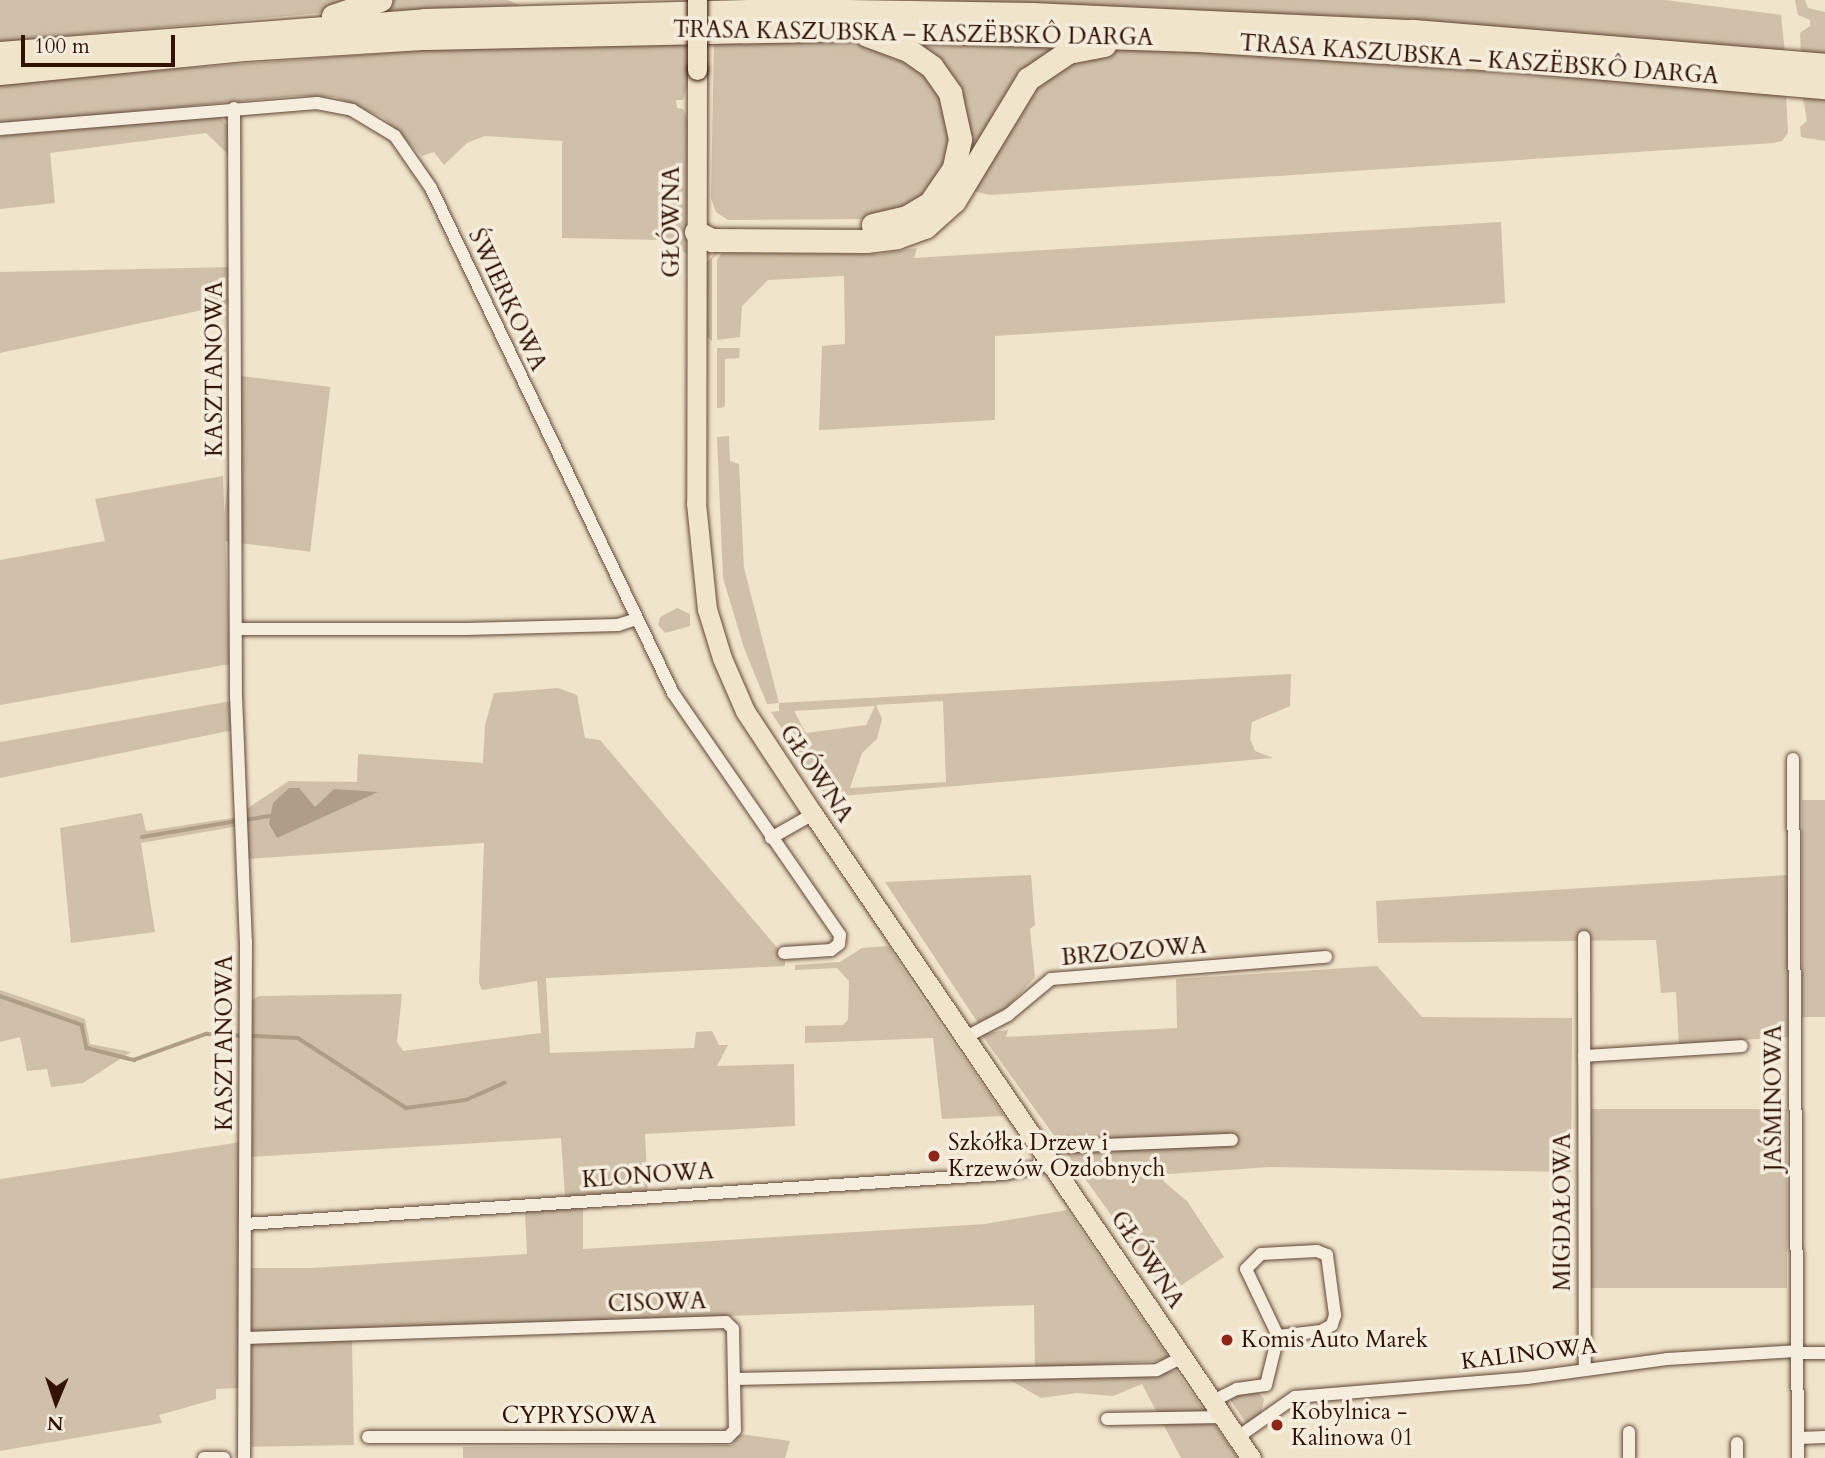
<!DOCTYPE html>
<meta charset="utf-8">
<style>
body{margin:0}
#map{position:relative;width:1825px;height:1458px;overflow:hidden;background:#f0e4cb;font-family:Cardo,serif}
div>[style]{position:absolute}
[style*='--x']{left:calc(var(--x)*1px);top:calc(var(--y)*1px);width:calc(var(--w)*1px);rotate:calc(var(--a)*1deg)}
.green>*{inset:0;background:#d0c0a9;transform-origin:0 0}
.water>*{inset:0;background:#b09d87}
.stream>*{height:3.5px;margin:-1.75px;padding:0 1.75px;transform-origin:1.75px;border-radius:1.75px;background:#b09d87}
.roads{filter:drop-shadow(0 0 2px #624636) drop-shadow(0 0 2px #624636)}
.street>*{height:12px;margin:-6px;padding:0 6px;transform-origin:6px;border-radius:6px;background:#f5eddd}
.primary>*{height:19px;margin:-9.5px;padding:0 9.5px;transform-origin:9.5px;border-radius:9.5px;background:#f0e4cb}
.highway>*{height:23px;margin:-11.5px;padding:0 11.5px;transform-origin:11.5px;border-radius:11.5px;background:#f0e4cb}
.bridges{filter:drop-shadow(0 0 2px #331204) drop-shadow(0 0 2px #331204)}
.primary-bridge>*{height:19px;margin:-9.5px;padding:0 9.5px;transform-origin:9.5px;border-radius:9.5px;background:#f0e4cb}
.dots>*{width:19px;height:19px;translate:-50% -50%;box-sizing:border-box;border:4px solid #f5eddd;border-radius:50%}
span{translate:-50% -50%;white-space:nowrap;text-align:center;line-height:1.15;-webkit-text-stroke:7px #f5eddd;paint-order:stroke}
.street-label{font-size:23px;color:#331204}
.poi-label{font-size:23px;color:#331204}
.left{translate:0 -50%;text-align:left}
.north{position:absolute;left:21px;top:1367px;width:70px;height:70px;-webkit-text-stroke:5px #f5eddd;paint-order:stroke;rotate:182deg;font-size:19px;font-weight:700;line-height:28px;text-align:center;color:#331204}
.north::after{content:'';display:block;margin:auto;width:24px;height:32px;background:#331204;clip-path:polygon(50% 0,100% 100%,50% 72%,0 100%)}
.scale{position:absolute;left:21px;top:35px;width:154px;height:32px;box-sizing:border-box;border:4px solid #331204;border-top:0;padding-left:9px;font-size:21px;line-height:24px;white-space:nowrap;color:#331204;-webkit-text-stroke:5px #f5eddd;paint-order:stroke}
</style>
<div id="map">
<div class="green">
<i style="clip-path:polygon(0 0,370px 0,320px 13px,0 42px)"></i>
<i style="clip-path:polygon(393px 0,508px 0,519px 5px,374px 12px)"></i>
<i style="clip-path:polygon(928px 0,1665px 0,1781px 15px,1785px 53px,1103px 7px)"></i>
<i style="clip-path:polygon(1795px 0,1805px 0,1808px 8px,1825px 12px,1825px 58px,1801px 55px,1800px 33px,1810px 26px,1810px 20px,1798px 15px)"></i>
<i style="clip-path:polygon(714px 42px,853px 43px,902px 54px,940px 88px,953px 149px,925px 200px,869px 219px,728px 220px,716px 212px,711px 198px)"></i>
<i style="clip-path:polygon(905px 42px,1070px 44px,1054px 53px,953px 194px,908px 223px,966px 136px)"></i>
<i style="clip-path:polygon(687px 43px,688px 84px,683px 100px,676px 100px,677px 108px,683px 109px,688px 121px,687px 254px,662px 240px,562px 238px,562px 141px,485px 136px,467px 143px,444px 165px,434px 152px,422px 156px,383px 117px,335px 97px,296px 96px,0 124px,0 82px,426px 50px)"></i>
<i style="clip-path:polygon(1142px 48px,1786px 92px,1788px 133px,1782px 141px,1773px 143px,990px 195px,969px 190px,1020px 102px,1055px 66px,1107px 50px)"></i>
<i style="clip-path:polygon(1802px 92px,1825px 96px,1825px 141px,1801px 137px,1800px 127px,1807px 121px)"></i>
<i style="clip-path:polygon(219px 116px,229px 127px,229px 155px,206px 133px,50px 153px,55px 203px,0 209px,0 136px)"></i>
<i style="clip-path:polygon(1501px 222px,1505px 303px,995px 336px,995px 420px,819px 430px,822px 346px,845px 344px,844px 276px,768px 280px,742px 306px,740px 337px,717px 340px,717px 260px,722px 253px,879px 254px,917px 248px,914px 258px)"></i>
<i style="clip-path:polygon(721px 248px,712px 259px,712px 341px,705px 336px,705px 264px)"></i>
<i style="clip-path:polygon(231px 267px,231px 304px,0 353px,0 272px)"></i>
<i style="clip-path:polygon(717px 348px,740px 348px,739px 358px,725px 359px,725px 406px,721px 408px,717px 408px)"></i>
<i style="left:241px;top:376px;width:90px;height:166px;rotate:7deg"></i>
<i style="clip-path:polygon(evenodd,729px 436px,730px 461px,739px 464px,744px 568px,779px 703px,1291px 674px,1290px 706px,1252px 722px,1250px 739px,1255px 751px,1273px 758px,842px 796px,833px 807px,818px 786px,824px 779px,815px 780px,771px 712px,779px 711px,779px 703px,767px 704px,744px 648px,723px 578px,717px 437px,729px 436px,943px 701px,946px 782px,850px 788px,862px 753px,877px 739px,882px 719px,876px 705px,943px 701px,729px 436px,875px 706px,866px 725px,806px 733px,794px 711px,875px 706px)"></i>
<i style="clip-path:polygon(223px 476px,230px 664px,0 705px,0 560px,105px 541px,95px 499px)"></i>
<i style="clip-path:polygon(677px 608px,690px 614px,690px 626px,665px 633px,658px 625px,660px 617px)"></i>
<i style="clip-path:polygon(558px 688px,577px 695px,585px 738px,600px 740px,785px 957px,785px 966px,546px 978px,550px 1053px,694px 1048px,696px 1032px,712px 1031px,719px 1045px,728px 1045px,717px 1066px,794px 1064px,795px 1126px,645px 1134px,648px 1192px,565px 1196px,561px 1138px,249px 1157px,251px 1001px,259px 996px,402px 994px,397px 1042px,403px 1051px,541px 1033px,537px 981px,482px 990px,479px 983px,484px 843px,247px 859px,245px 810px,289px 781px,357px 782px,358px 754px,483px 763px,485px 725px,494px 693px)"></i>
<i style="clip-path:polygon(231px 701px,233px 730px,0 778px,0 742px)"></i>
<i style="left:1825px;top:800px;width:217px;height:23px;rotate:90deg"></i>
<i style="clip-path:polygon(142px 813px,146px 831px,238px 817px,239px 826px,141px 843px,155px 932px,71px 943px,60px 828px)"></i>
<i style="clip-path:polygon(1031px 875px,1035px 925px,1030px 929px,1035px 977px,1007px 1008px,978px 1023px,885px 882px)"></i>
<i style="clip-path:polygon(1787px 875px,1789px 1037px,1679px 1044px,1676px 992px,1661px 993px,1656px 940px,1378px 943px,1376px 901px)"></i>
<i style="clip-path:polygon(888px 946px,922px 998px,1004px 1116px,942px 1119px,933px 1038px,805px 1043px,805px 1026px,843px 1025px,848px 1020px,849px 981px,837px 968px,795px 970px,795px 965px,840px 962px,862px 948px)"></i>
<i style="clip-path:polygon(1377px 966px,1422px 1017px,1572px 1018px,1571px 1172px,1270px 1167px,1169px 1174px,1163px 1181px,1187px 1201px,1224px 1257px,1168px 1294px,981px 1034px,1008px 1030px,1006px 1037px,1177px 1028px,1176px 979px)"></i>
<i style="clip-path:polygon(0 990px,85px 1019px,90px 1044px,131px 1052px,83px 1083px,51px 1087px,47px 1069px,27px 1071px,20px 1037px,0 1042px)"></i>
<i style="left:1787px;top:1109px;width:179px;height:196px;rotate:90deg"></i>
<i style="clip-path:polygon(241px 1142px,240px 1388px,216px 1389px,216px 1399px,159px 1415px,162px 1423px,0 1451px,0 1179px)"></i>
<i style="clip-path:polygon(583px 1206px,583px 1249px,985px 1224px,1067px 1210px,1170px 1360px,1035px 1369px,1034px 1305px,250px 1333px,249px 1268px,312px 1268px,527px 1254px,525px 1212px)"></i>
<i style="left:352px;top:1339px;width:106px;height:102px;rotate:89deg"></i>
<i style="clip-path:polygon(1176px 1371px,1238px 1458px,1181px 1458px,1142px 1384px,1113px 1396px,1077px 1393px,1041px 1398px,1010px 1380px)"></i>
<i style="clip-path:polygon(1242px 1392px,1258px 1392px,1264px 1399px,1261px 1414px,1247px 1424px,1229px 1398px)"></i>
<i style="clip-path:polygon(740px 1434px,790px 1441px,785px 1458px,463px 1458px,463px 1447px,732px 1445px)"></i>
</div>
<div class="water">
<i style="clip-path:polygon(289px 788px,299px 788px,315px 807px,334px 789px,378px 792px,277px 838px,269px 824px,273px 803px)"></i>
</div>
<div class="stream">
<i style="--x:245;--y:820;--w:25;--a:-9"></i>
<i style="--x:142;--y:837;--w:96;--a:-9.6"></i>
<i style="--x:0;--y:996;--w:87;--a:19.5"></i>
<i style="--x:82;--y:1025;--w:24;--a:78"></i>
<i style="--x:87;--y:1048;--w:49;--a:14.3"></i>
<i style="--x:134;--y:1060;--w:77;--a:-19.9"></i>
<i style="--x:206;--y:1034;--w:92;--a:2.5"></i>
<i style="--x:298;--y:1038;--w:129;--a:32.9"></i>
<i style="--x:406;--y:1108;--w:61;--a:-7.6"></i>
<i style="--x:466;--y:1100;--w:42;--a:-24.1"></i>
</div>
<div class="roads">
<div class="street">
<i style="--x:234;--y:108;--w:588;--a:89.81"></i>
<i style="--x:236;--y:696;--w:245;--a:87.7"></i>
<i style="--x:246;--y:941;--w:517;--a:90.22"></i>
<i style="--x:0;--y:129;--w:318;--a:-4.7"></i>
<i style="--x:317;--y:103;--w:36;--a:11"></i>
<i style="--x:352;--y:110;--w:50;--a:31.2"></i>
<i style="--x:395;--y:136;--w:63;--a:55.3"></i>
<i style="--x:431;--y:188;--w:560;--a:64.4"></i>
<i style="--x:673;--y:693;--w:294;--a:55.4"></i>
<i style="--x:840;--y:935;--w:9;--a:96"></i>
<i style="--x:839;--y:944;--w:10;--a:143"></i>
<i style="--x:831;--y:950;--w:47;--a:176.3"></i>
<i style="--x:237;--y:629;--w:229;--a:0"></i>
<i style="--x:466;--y:629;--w:152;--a:-1.5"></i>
<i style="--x:618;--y:625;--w:19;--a:-18"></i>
<i style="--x:1793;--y:759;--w:699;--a:89.59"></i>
<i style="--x:771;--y:838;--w:48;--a:-29.7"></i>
<i style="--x:1584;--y:937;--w:430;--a:89.9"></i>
<i style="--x:964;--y:1038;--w:50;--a:-27.6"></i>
<i style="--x:1008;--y:1015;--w:56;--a:-39.9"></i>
<i style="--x:1051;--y:979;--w:276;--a:-4.6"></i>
<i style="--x:1584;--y:1056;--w:158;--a:-3.6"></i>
<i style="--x:1043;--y:1151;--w:12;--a:-20"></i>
<i style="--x:1054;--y:1147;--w:178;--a:-2.3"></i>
<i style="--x:245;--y:1224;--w:761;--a:-3.77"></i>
<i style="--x:1004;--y:1174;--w:49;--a:-11.8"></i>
<i style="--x:245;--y:1338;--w:481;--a:-1.9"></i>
<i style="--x:726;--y:1322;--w:10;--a:45"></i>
<i style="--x:733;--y:1329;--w:101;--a:88.9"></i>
<i style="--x:735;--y:1430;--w:10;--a:135"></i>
<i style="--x:728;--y:1437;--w:360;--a:180"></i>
<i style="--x:1796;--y:1353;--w:29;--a:0"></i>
<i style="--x:734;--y:1379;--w:423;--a:-1.2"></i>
<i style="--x:1157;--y:1370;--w:29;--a:-27"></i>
<i style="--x:1266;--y:1385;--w:50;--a:-76.2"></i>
<i style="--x:1278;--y:1336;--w:74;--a:-115.5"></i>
<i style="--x:1246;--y:1269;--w:21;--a:-45"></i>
<i style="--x:1261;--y:1254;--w:56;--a:-3.1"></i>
<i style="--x:1317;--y:1251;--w:11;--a:22"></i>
<i style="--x:1327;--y:1255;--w:61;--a:82.4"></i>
<i style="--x:1335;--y:1315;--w:10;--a:107"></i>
<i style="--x:1332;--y:1325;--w:13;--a:151"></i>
<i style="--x:1321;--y:1331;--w:43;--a:173.4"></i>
<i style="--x:1213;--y:1401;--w:27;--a:-27"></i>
<i style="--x:1237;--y:1389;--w:29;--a:-8"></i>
<i style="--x:1107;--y:1419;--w:117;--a:-1"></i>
<i style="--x:1238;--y:1437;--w:70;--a:-35.1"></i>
<i style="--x:1295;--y:1397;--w:233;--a:-4.7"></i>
<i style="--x:1527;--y:1378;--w:141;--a:-7.7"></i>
<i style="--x:1667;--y:1359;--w:129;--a:-3.5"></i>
<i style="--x:1798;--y:1438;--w:27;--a:-2"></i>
<i style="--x:204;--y:1458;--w:20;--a:0"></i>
<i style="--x:1629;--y:1458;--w:26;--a:-90"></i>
<i style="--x:1737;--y:1458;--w:15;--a:-90"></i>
</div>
<div class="primary">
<i style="--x:697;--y:70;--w:433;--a:90.1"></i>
<i style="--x:696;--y:503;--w:107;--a:84.1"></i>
<i style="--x:707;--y:609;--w:51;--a:73"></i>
<i style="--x:722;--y:658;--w:58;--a:66.5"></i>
<i style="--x:745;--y:711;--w:123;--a:56.6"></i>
<i style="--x:813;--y:814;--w:779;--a:55.78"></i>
</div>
<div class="highway">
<i style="--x:333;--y:16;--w:50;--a:-18.8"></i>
<i style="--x:867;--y:35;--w:44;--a:20.1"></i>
<i style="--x:908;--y:50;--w:29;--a:35"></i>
<i style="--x:932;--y:67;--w:32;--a:55"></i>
<i style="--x:950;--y:93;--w:47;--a:77.7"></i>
<i style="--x:960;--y:139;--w:30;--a:102"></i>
<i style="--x:954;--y:168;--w:42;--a:124.4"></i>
<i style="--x:930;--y:203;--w:27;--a:149"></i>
<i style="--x:907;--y:217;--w:35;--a:167"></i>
<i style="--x:0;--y:53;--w:426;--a:-4.4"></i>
<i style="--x:425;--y:20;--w:359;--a:-1.6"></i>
<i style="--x:784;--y:10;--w:248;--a:0.9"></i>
<i style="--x:1032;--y:14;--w:381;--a:2.6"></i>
<i style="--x:1413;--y:31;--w:413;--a:4.7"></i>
<i style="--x:0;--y:73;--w:245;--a:-5.6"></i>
<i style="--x:244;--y:49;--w:182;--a:-3.5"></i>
<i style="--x:426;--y:38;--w:422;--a:-1.2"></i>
<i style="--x:848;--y:29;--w:349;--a:1.8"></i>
<i style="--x:1197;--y:40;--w:318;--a:3.6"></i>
<i style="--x:1514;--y:60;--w:312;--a:5"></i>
<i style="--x:696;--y:232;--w:18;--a:27"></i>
<i style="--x:712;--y:240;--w:154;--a:0.4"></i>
<i style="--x:866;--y:241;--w:31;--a:-7"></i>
<i style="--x:897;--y:237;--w:30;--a:-20"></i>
<i style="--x:925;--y:227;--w:39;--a:-42"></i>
<i style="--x:954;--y:201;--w:143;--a:-58.8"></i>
<i style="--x:1028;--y:79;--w:48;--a:-34"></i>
<i style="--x:1068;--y:52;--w:37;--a:-11"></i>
</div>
</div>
<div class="bridges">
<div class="primary-bridge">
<i style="--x:697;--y:0;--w:70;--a:90"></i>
</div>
</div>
<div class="dots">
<i style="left:934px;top:1156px;background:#8f2418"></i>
<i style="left:1227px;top:1340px;background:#8f2418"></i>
<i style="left:1277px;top:1425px;background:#8f2418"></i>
</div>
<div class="street-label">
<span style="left:913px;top:34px;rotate:1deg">TRASA KASZUBSKA – KASZËBSKÔ DARGA</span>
<span style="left:1479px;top:60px;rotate:4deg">TRASA KASZUBSKA – KASZËBSKÔ DARGA</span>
<span style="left:672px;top:222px;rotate:-90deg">GŁÓWNA</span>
<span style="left:507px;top:300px;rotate:65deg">ŚWIERKOWA</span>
<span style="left:215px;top:369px;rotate:-90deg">KASZTANOWA</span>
<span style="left:816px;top:774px;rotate:56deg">GŁÓWNA</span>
<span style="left:1134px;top:952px;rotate:-5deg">BRZOZOWA</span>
<span style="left:225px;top:1043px;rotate:-90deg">KASZTANOWA</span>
<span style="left:1774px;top:1098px;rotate:-90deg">JAŚMINOWA</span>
<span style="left:648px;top:1176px;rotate:-4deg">KLONOWA</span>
<span style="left:1563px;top:1212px;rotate:-90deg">MIGDAŁOWA</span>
<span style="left:1147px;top:1260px;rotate:56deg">GŁÓWNA</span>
<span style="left:657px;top:1303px;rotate:-2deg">CISOWA</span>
<span style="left:1529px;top:1354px;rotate:-7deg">KALINOWA</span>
<span style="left:579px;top:1416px">CYPRYSOWA</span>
</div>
<div class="poi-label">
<span class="left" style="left:948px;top:1156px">Szkółka Drzew i<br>Krzewów Ozdobnych</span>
<span class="left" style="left:1241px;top:1340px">Komis Auto Marek</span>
<span class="left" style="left:1291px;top:1425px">Kobylnica -<br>Kalinowa 01</span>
</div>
<div class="north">N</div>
<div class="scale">100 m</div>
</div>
